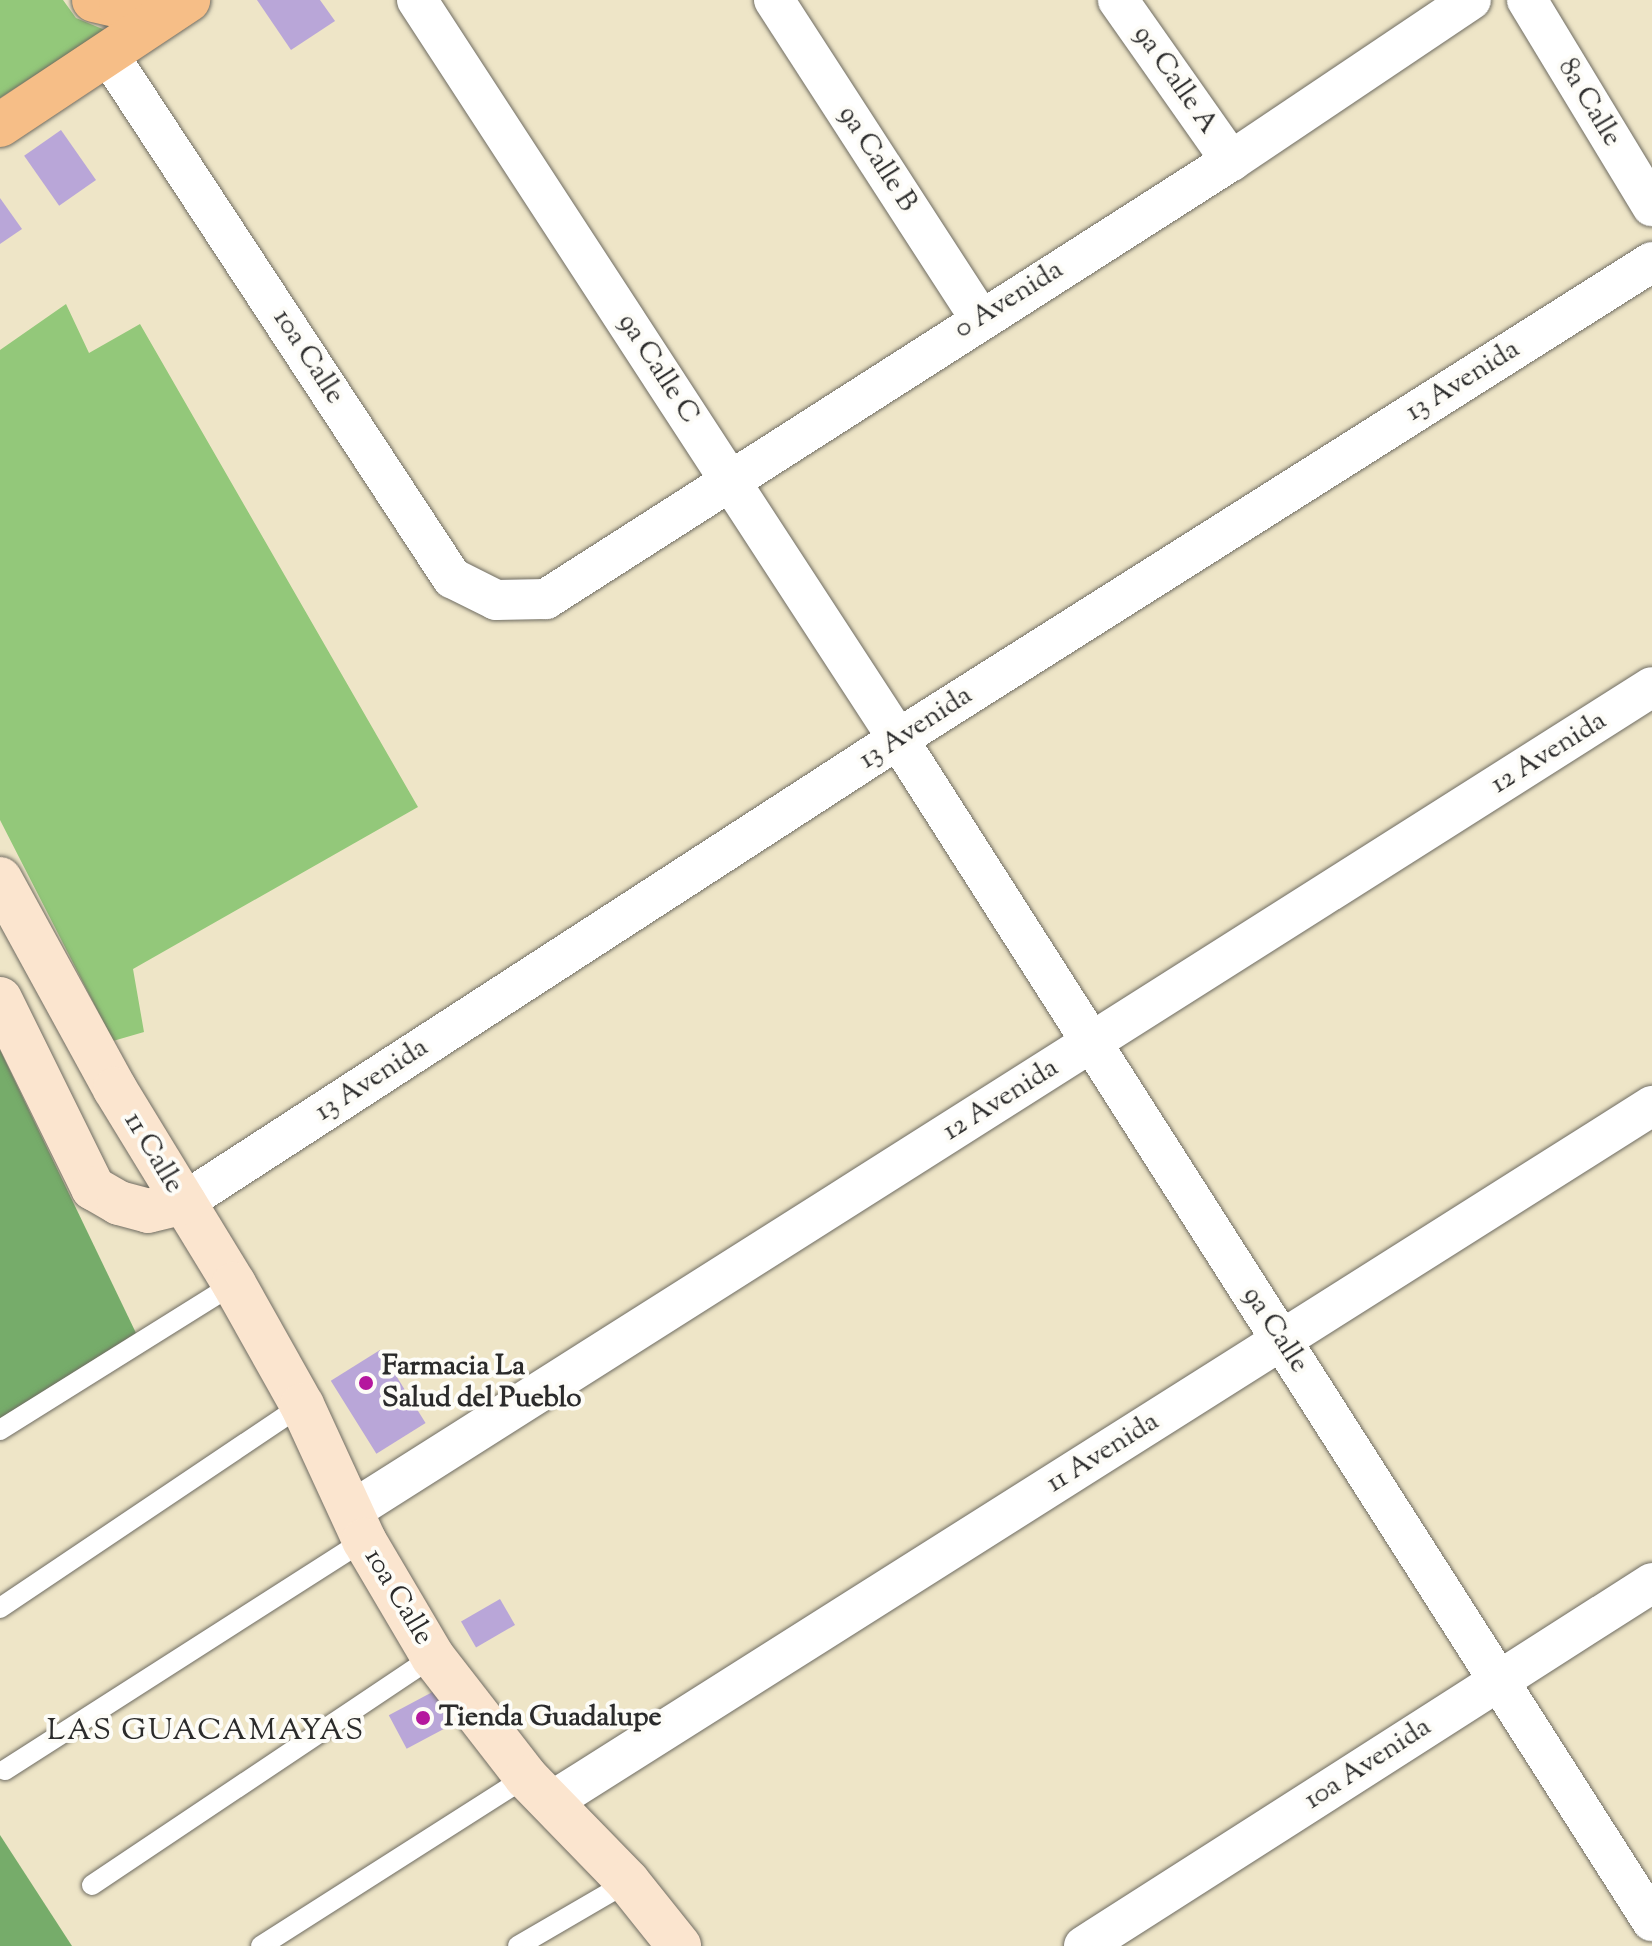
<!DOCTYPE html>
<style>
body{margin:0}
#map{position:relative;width:1652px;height:1946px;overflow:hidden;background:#eee5c7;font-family:"Sorts Mill Goudy",serif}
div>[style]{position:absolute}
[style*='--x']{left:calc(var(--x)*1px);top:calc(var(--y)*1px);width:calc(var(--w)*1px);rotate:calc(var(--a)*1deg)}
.green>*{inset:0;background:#93c87a}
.forest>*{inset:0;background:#76ac6a}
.building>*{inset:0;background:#b9a6d8;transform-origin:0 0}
.roads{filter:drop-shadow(0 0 2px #6f6c62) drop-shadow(0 0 2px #6f6c62)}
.lane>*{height:20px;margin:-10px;padding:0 10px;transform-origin:10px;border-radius:10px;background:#fff}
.street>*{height:40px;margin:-20px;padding:0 20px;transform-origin:20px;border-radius:20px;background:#fff}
.secondary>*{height:44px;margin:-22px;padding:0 22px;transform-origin:22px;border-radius:22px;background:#fbe5cf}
.primary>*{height:44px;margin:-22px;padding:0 22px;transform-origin:22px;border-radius:22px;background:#f6be87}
.dots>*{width:22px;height:22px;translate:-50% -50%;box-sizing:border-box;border:4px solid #fdfcf7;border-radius:50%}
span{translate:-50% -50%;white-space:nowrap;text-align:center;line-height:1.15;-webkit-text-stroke:8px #fdfcf7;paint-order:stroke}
.street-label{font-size:28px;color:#2b2b2b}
.poi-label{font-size:28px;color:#2b2b2b;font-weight:700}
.left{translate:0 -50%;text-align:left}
.neighbourhood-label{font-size:30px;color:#2b2b2b;letter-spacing:2px}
</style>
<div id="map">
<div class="green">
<i style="clip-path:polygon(0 0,63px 0,76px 18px,105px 30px,0 98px)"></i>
<i style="clip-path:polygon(66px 304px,89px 353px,140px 324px,418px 807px,133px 969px,144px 1032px,113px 1041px,0 820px,0 350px)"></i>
</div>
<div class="forest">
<i style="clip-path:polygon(0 1050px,136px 1333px,0 1419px)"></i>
<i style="clip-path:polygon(0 1835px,72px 1946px,0 1946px)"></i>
</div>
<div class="building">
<i style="clip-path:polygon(257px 0,320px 0,335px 21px,291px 50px)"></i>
<i style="left:61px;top:130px;width:61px;height:45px;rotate:55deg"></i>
<i style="clip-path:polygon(0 198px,22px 229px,0 244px)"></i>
<i style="left:380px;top:1350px;width:86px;height:58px;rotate:58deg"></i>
<i style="left:500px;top:1599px;width:30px;height:45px;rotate:60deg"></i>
<i style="left:440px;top:1688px;width:38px;height:58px;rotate:62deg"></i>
</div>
<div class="roads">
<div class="lane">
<i style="--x:0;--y:1430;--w:276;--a:-32"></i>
<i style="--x:0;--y:1608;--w:364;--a:-33.9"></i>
<i style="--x:5;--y:1770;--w:426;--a:-32.6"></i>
<i style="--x:92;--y:1885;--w:410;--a:-33.8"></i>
<i style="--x:261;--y:1946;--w:314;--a:-32.5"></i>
<i style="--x:518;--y:1946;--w:127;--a:-30.2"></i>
</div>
<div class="street">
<i style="--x:417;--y:0;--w:882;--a:56.94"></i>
<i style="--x:898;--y:739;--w:1402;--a:57.47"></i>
<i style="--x:774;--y:0;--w:379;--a:57.1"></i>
<i style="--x:1118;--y:0;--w:197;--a:54.9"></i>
<i style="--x:1527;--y:0;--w:241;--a:58.8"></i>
<i style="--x:108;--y:54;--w:627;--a:56.72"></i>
<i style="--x:452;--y:578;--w:49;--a:26.6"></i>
<i style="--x:496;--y:600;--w:50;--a:-1.1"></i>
<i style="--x:546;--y:599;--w:813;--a:-32.6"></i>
<i style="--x:1231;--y:161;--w:289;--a:-33.9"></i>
<i style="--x:184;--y:1202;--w:851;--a:-32.96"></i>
<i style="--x:898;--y:739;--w:892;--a:-32.32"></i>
<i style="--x:350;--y:1512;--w:1541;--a:-32.36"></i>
<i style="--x:554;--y:1800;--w:1299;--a:-32.3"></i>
<i style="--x:1084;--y:1946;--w:674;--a:-32.58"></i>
</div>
<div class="secondary">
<i style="--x:0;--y:879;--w:239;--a:61.3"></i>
<i style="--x:115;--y:1089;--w:228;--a:58.6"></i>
<i style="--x:234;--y:1284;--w:139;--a:60.7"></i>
<i style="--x:302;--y:1405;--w:149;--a:65.3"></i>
<i style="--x:364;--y:1540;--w:136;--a:59.5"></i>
<i style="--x:433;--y:1657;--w:152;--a:52.2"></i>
<i style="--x:526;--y:1777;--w:146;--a:45.8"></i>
<i style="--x:628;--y:1882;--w:82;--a:51.4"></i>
<i style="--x:0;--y:999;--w:211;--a:63.8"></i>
<i style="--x:93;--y:1188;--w:30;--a:30"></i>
<i style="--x:119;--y:1203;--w:30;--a:15"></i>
<i style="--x:148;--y:1211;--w:37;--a:-14"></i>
</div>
<div class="primary">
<i style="--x:94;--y:0;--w:28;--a:13"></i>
<i style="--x:121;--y:6;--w:53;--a:-6.5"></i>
<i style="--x:0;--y:125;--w:226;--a:-33.6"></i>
</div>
</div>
<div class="dots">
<i style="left:366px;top:1383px;background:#b5179e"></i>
<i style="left:423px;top:1718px;background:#b5179e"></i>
</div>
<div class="street-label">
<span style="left:1175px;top:80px;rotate:55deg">9a Calle A</span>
<span style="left:1589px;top:103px;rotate:59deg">8a Calle</span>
<span style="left:877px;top:159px;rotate:57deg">9a Calle B</span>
<span style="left:1009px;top:300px;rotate:-32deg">0 Avenida</span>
<span style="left:308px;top:357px;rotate:57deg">10a Calle</span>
<span style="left:658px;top:369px;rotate:57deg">9a Calle C</span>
<span style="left:1463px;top:381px;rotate:-32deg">13 Avenida</span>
<span style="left:916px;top:728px;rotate:-33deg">13 Avenida</span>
<span style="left:1549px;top:753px;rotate:-32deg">12 Avenida</span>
<span style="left:372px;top:1080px;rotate:-33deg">13 Avenida</span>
<span style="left:1001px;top:1100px;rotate:-32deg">12 Avenida</span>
<span style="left:153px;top:1153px;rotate:59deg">11 Calle</span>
<span style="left:1275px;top:1330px;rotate:57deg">9a Calle</span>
<span style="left:1103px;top:1453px;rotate:-32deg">11 Avenida</span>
<span style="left:398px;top:1597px;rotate:59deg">10a Calle</span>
<span style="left:1368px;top:1764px;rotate:-33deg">10a Avenida</span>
</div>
<div class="poi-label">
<span class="left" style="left:382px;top:1383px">Farmacia La<br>Salud del Pueblo</span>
<span class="left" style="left:439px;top:1718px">Tienda Guadalupe</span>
</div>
<div class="neighbourhood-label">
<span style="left:206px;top:1732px">LAS GUACAMAYAS</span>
</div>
</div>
